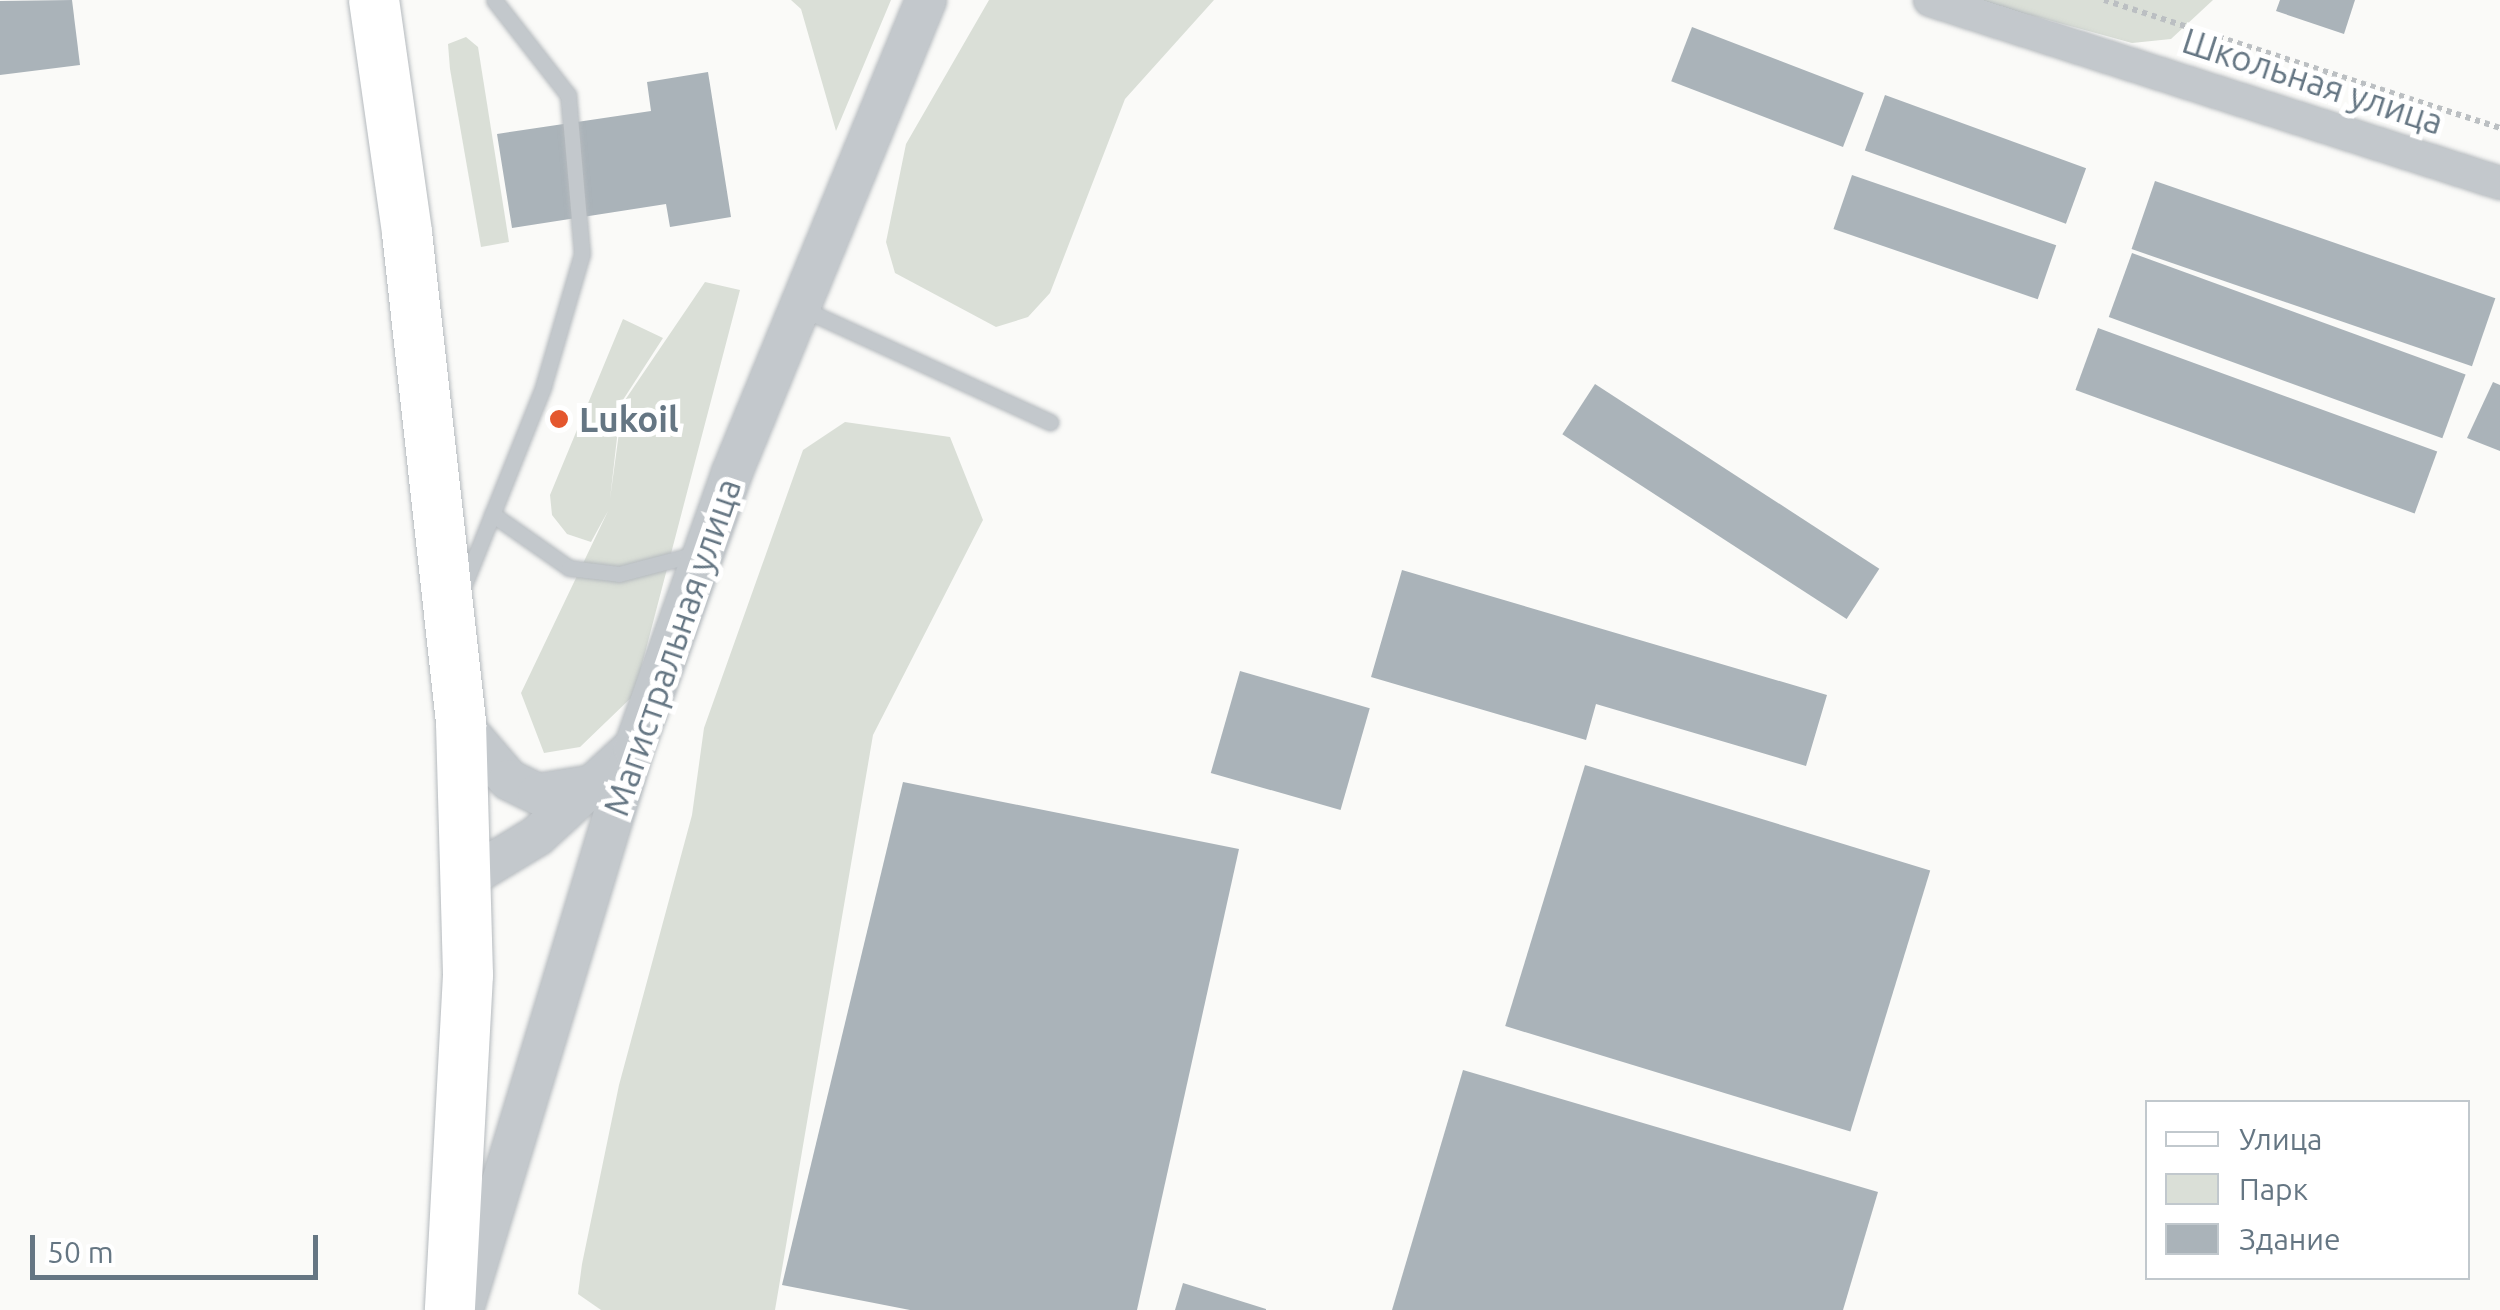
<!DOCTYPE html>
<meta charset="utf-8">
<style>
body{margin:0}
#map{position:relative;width:2500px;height:1310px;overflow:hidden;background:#fafaf8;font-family:Ubuntu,sans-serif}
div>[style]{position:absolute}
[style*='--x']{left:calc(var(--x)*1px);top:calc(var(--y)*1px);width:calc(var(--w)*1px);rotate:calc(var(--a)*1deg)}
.green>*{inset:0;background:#dadfd7}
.building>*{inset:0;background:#aab3b9;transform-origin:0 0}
.path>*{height:6px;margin-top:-3px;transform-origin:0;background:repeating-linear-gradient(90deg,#bbbfc2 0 5px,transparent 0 10px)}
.roads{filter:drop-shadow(0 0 2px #b5babe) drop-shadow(0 0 2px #b5babe)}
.service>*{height:15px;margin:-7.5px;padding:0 7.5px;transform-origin:7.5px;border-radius:7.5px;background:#c3c8cc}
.minor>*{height:32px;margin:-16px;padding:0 16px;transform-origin:16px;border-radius:16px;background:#c3c8cc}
.tertiary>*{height:40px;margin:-20px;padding:0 20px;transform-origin:20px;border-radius:20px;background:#c3c8cc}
.primary>*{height:50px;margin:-25px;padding:0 25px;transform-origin:25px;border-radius:25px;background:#fff}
.dots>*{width:28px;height:28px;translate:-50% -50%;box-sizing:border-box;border:5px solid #fff;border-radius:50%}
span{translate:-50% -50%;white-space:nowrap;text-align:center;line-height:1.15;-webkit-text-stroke:10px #fff;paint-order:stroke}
.street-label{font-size:35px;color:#657683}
.poi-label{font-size:35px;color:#657683;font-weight:700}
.left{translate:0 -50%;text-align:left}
.legend{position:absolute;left:2145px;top:1100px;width:325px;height:180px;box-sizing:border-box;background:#fff;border:2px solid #c1c8cd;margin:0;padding:12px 18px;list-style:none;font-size:30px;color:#657683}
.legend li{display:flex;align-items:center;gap:20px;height:50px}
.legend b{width:50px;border:2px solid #c1c8cd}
.scale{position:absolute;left:30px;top:1235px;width:288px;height:45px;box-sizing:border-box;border:5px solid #657683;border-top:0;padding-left:12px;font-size:30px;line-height:35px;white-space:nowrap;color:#657683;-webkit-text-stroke:8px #fff;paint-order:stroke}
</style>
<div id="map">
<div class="green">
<i style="clip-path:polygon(791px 0,891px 0,836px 131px,801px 9px)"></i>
<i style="clip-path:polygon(989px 0,1214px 0,1125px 99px,1050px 293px,1028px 317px,996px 327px,895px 273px,886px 242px,906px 144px)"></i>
<i style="clip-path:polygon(1975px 0,2213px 0,2171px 39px,2132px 43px)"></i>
<i style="clip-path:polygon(466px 37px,478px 47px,509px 242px,481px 247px,450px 69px,448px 44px)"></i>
<i style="clip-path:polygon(705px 282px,740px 290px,634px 695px,580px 747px,544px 753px,521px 693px,608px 511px,591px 542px,567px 534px,552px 515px,550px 495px,623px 319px,663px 338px,621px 403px,610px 499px,623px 403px)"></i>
<i style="clip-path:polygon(845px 422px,950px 437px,983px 520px,873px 735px,775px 1310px,601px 1310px,578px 1294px,582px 1264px,619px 1085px,692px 815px,704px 728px,803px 450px)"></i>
</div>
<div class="building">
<i style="clip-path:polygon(72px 0,80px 65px,0 75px,0 1px)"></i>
<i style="clip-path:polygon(2280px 0,2355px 0,2344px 34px,2276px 11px)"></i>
<i style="left:1692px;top:27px;width:184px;height:58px;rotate:21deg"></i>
<i style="clip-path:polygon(708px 72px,731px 217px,670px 227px,666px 204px,512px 228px,497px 134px,651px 111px,647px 82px)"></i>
<i style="left:1885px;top:95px;width:214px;height:59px;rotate:20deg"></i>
<i style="left:1852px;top:175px;width:216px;height:57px;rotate:19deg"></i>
<i style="left:2155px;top:181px;width:360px;height:72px;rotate:19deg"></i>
<i style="left:2132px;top:253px;width:355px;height:68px;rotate:20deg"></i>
<i style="left:2098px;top:328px;width:361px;height:66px;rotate:20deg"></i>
<i style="clip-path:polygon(2493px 382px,2500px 385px,2500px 451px,2467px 438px)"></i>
<i style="left:1595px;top:384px;width:339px;height:60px;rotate:33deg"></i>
<i style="clip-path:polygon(1402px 570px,1827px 695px,1806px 766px,1596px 704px,1586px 740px,1371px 677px)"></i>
<i style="left:1240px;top:671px;width:135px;height:106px;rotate:16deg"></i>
<i style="left:1585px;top:765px;width:361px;height:273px;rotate:17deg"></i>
<i style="clip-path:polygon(903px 782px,1239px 849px,1137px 1310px,910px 1310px,782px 1285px)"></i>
<i style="clip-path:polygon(1463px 1070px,1878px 1192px,1843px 1310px,1392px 1310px)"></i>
<i style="clip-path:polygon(1183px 1283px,1266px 1309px,1266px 1310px,1175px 1310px)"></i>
</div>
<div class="path">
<i style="--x:2104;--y:0;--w:416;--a:17.9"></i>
</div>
<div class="roads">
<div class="service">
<i style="--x:803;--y:309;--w:272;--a:24.6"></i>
<i style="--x:492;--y:514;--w:94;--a:35"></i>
<i style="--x:569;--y:568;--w:50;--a:6.8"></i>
<i style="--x:619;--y:574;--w:83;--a:-14.7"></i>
<i style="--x:462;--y:590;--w:219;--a:-68.2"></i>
<i style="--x:543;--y:387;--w:139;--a:-73.7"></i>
<i style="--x:582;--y:254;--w:160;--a:-95"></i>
<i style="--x:568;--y:95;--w:120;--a:-127.9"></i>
</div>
<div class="minor">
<i style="--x:1930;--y:0;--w:599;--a:17.8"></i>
</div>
<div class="tertiary">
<i style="--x:461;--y:724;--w:74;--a:49.4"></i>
<i style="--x:509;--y:780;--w:32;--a:26"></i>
<i style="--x:538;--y:794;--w:56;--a:-9.3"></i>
<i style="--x:466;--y:879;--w:83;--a:-31.2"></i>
<i style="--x:537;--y:836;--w:127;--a:-42.5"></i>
<i style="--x:463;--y:1310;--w:587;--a:-73.08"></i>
<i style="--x:634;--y:748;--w:290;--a:-70.4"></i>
<i style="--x:731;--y:475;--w:513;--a:-67.68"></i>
</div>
<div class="primary">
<i style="--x:374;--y:0;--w:235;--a:81.9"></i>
<i style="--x:407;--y:233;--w:494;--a:83.7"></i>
<i style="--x:461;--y:724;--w:251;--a:88.4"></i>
<i style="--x:468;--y:975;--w:335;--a:93.1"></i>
</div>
</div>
<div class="dots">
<i style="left:559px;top:419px;background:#e4572e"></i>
</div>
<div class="street-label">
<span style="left:2313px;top:81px;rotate:18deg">Школьная улица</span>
<span style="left:672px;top:647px;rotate:-71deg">Магистральная улица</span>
</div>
<div class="poi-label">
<span class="left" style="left:579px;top:419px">Lukoil</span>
</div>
<ul class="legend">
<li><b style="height:12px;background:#fff"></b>Улица</li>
<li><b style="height:28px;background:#dadfd7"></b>Парк</li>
<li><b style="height:28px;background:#aab3b9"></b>Здание</li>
</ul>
<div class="scale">50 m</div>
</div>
